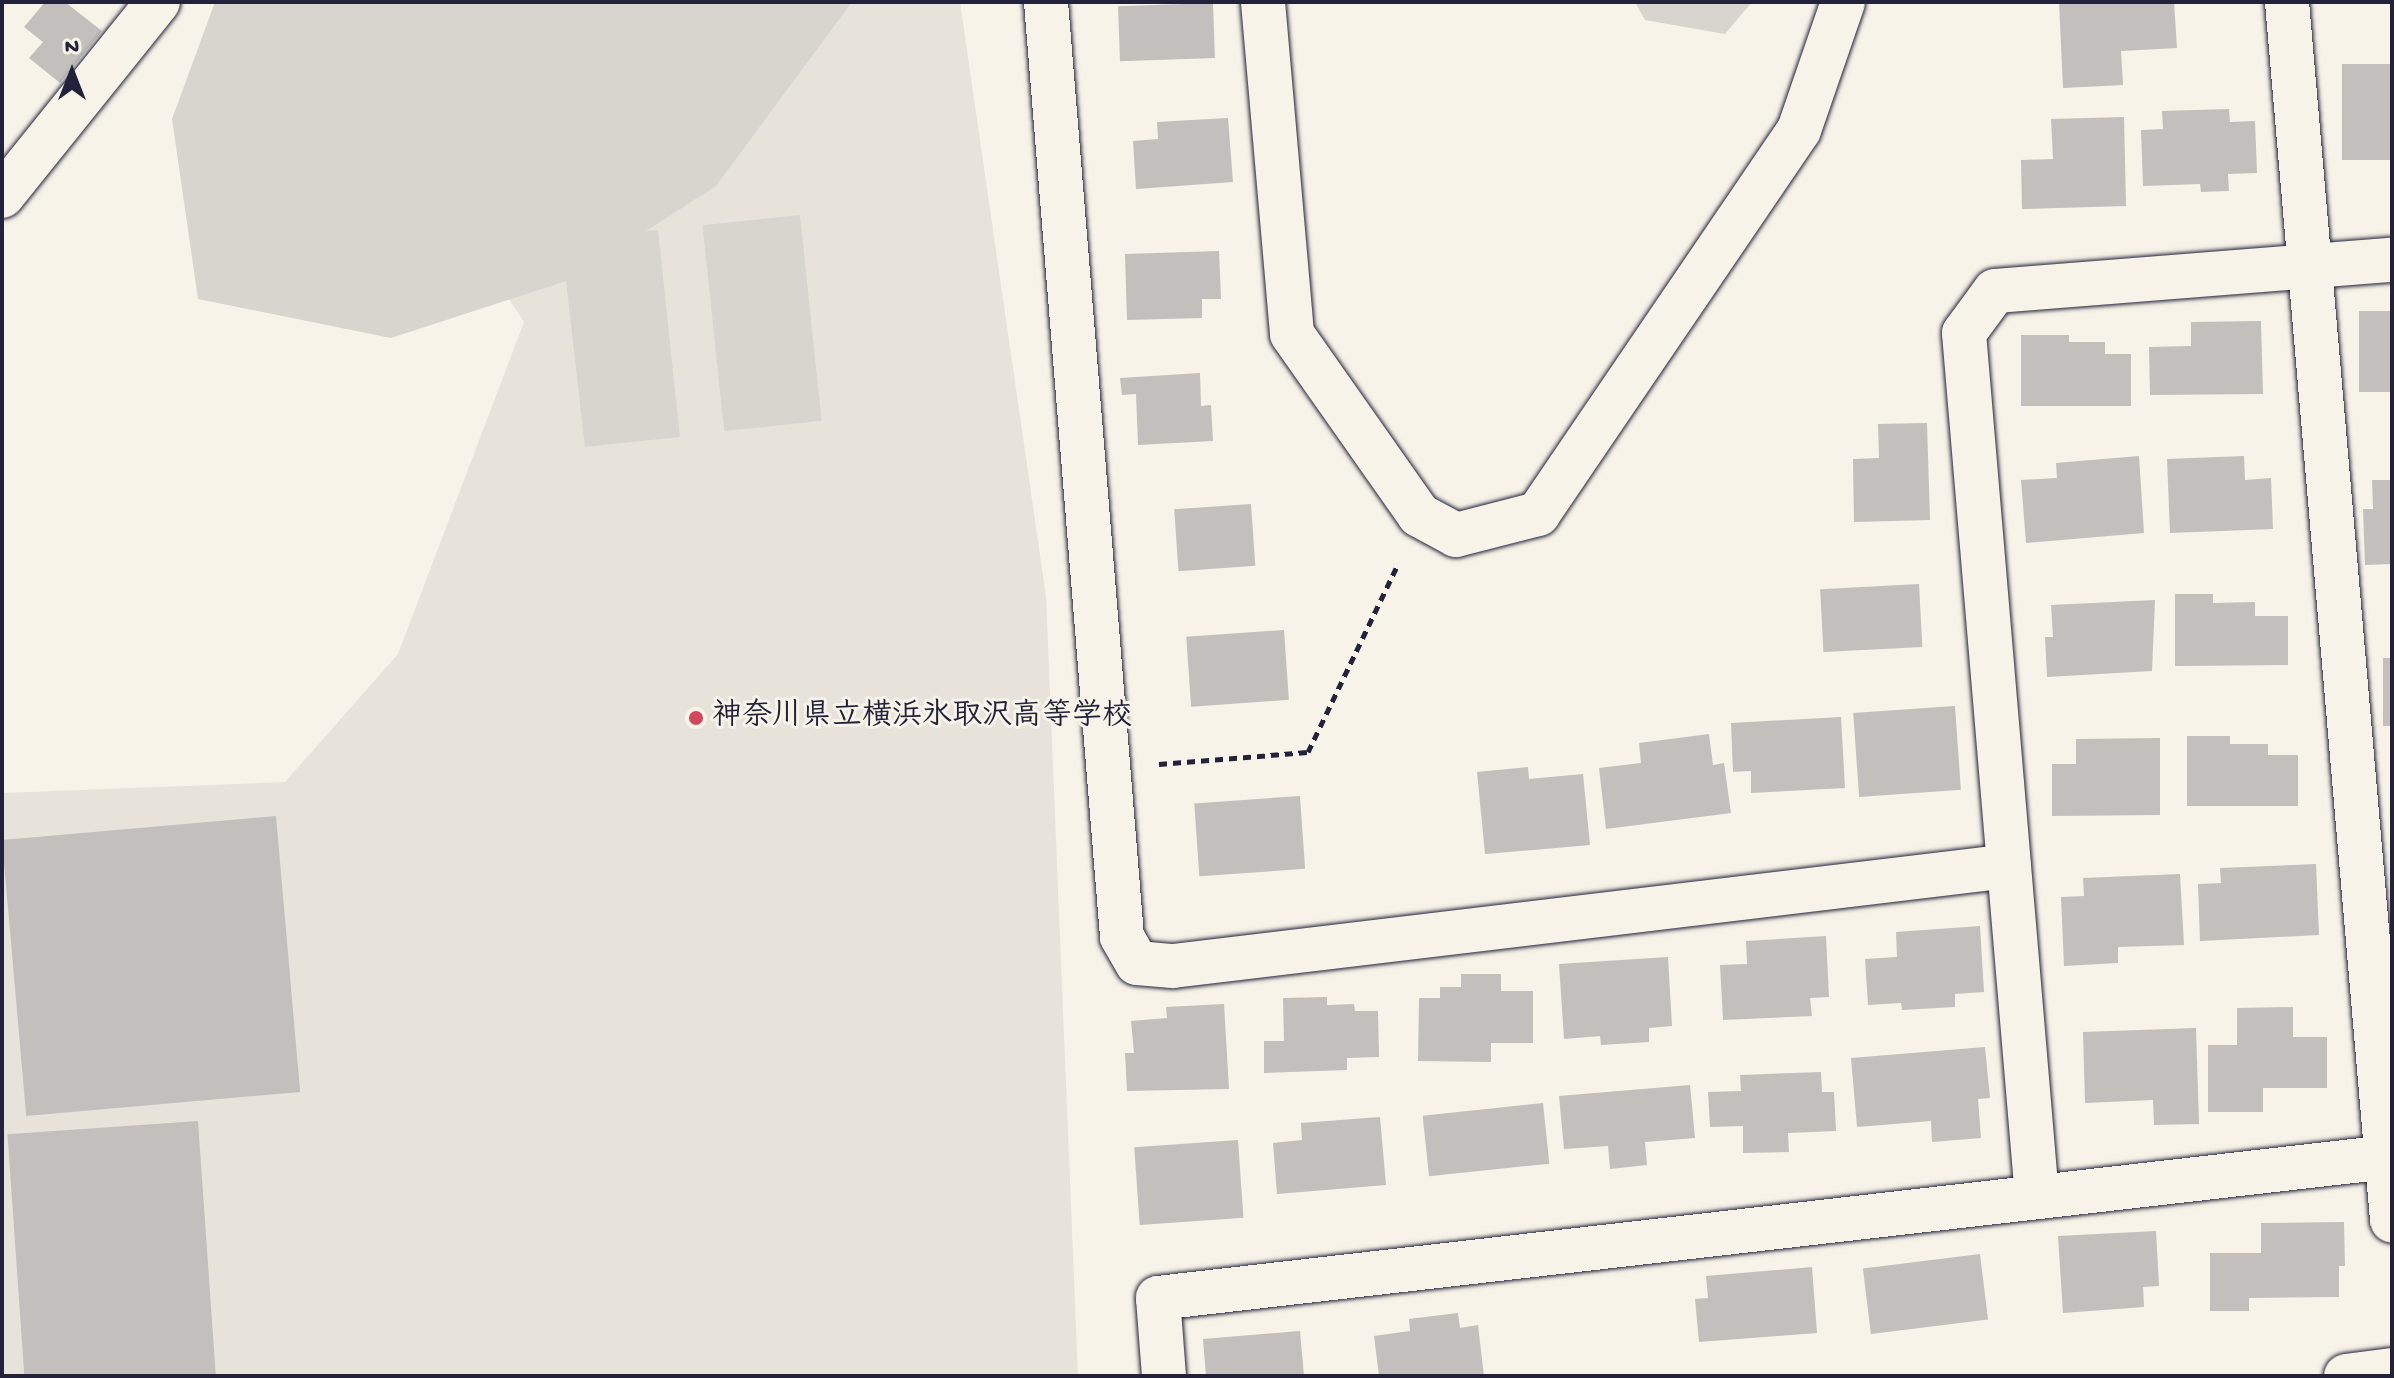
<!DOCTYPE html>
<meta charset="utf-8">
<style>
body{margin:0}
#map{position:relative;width:2394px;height:1378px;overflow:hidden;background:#f7f3e8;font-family:"Gochi Hand","Klee One",sans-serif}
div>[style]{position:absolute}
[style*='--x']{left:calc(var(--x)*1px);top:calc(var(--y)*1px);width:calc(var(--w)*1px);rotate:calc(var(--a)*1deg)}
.built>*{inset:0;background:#e7e3db}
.green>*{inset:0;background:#d8d5cf;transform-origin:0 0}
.building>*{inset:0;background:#c2bfbd;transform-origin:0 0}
.path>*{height:5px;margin-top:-2.5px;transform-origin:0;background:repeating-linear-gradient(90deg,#22223b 0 8px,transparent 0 14px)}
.roads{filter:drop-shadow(0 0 2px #22223b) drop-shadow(0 0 2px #22223b)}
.street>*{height:44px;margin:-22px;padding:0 22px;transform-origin:22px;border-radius:22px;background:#f7f3e8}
.secondary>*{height:44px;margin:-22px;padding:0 22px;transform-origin:22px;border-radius:22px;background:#f7f3e8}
.dots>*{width:22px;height:22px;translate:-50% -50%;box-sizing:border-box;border:4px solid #f7f3e8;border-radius:50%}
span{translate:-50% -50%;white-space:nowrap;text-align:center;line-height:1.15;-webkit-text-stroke:6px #f7f3e8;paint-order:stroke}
.poi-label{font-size:30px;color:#22223b;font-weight:700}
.left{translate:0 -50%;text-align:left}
.frame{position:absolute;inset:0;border:4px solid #22223b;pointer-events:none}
.north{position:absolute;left:32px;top:32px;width:80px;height:80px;-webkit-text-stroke:6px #f7f3e8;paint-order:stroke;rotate:0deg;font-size:22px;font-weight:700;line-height:32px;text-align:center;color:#22223b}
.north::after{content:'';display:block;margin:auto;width:28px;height:36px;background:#22223b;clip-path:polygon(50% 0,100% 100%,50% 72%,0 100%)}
</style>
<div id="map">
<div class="built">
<i style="clip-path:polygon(769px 2px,960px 2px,1046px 596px,1078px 1376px,2px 1376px,2px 793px,285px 782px,398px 654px,524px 322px,454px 214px)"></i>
</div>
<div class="green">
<i style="clip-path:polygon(215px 2px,852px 2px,716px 186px,646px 231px,658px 230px,680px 437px,585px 447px,566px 281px,391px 338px,198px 299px,172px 119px)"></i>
<i style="clip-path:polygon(1635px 2px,1752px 2px,1725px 34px,1645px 20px)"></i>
<i style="left:800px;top:215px;width:207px;height:98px;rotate:84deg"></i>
</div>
<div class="building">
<i style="clip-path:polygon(45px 2px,65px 2px,102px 31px,60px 83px,29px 58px,43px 42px,24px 27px)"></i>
<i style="clip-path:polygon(2059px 2px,2174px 2px,2177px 48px,2121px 51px,2123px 85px,2063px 88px)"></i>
<i style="left:1213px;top:3px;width:55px;height:95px;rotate:88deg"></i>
<i style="left:2392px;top:64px;width:96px;height:50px;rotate:90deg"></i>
<i style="clip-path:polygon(2229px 109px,2230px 122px,2255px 121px,2257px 173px,2228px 174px,2229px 191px,2201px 192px,2200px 184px,2143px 186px,2141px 130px,2163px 129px,2162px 111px)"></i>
<i style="clip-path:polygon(2124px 117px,2126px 206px,2022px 209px,2021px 160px,2053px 159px,2051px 119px)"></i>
<i style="clip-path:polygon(1228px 118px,1233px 182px,1136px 189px,1133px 141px,1158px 139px,1157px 122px)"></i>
<i style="clip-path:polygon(1219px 251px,1221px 299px,1202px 299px,1202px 318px,1127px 320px,1125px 254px)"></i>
<i style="left:2392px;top:311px;width:81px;height:33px;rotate:90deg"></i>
<i style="clip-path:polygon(2261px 321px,2263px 394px,2150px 395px,2149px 347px,2191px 346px,2191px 322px)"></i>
<i style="clip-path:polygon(2021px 335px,2069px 335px,2069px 342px,2105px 342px,2105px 354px,2131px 354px,2131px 406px,2021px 406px)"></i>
<i style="clip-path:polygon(1200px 373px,1201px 406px,1211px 405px,1213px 441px,1138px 445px,1136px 394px,1122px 395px,1120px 378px)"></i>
<i style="clip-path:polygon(1927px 423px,1930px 520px,1854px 522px,1853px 459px,1879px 458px,1878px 424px)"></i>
<i style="clip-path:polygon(2139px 456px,2144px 533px,2026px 543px,2021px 480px,2057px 478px,2056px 463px)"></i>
<i style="clip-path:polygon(2244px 456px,2245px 480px,2271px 478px,2273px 529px,2170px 533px,2167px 459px)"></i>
<i style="clip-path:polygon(2372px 480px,2392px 480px,2392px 564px,2365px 565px,2363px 509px,2373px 509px)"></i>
<i style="left:1251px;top:504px;width:62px;height:77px;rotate:86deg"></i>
<i style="left:1919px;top:584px;width:63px;height:99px;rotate:87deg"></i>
<i style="clip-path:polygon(2175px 594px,2213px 594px,2213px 603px,2255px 602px,2255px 616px,2288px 616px,2288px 665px,2175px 666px)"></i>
<i style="clip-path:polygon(2155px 600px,2152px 671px,2047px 677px,2045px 637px,2053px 637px,2051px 605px)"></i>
<i style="left:1284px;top:630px;width:70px;height:98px;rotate:86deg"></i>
<i style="left:2383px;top:658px;width:9px;height:68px"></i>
<i style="left:1955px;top:706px;width:84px;height:102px;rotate:86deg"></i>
<i style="clip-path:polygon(1841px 717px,1845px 788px,1751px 793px,1751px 771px,1733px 772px,1731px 723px)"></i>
<i style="clip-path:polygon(1709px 734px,1713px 765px,1724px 763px,1731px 813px,1606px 829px,1599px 768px,1641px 763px,1639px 743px)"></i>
<i style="clip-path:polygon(2187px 736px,2230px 736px,2230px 744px,2268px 744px,2268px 755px,2298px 755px,2298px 806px,2187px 806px)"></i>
<i style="clip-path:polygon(2160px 738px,2160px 815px,2052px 816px,2052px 764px,2076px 764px,2076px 739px)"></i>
<i style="clip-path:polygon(1528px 767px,1529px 779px,1583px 774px,1590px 845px,1485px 854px,1477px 772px)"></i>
<i style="left:1300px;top:796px;width:73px;height:106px;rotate:86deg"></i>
<i style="left:276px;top:816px;width:277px;height:275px;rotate:85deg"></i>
<i style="clip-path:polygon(2316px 864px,2319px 935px,2200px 941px,2198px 884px,2221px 883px,2220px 868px)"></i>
<i style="clip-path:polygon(2180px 874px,2184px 945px,2118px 947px,2118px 963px,2064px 966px,2061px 897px,2084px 896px,2083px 878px)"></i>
<i style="clip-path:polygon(1980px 926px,1984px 992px,1955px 994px,1955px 1007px,1902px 1010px,1901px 1003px,1868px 1005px,1865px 959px,1897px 957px,1896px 932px)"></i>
<i style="clip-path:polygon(1826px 936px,1829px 997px,1810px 998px,1812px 1016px,1723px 1020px,1720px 965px,1747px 964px,1746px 941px)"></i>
<i style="clip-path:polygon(1668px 957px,1672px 1026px,1649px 1028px,1649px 1042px,1601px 1045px,1600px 1036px,1564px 1039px,1559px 964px)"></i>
<i style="clip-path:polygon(1461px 974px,1501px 974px,1501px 991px,1533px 991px,1533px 1043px,1491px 1043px,1491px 1062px,1418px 1061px,1419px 998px,1440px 998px,1440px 987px,1461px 987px)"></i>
<i style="clip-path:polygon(1327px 997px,1327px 1005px,1354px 1004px,1355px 1011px,1378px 1011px,1379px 1057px,1347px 1058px,1347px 1070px,1264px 1073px,1264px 1041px,1284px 1041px,1283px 998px)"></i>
<i style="clip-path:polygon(1224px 1004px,1229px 1089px,1127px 1091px,1125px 1053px,1134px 1053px,1131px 1021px,1167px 1018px,1166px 1007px)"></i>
<i style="clip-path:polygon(2293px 1007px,2293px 1037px,2327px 1037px,2327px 1088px,2263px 1088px,2263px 1112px,2208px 1112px,2208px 1045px,2237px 1045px,2237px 1008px)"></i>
<i style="clip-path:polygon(2196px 1028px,2199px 1124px,2154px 1125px,2153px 1100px,2085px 1103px,2083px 1032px)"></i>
<i style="clip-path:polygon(1985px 1047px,1990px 1098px,1978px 1099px,1981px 1138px,1932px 1142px,1931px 1121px,1857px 1127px,1851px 1058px)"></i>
<i style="clip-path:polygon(1821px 1072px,1822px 1092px,1834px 1092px,1836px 1131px,1788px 1133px,1789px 1152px,1743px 1153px,1743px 1126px,1710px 1127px,1708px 1092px,1741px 1091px,1740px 1075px)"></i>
<i style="clip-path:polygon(1690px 1085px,1695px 1138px,1645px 1142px,1647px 1165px,1610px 1169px,1608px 1146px,1564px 1149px,1559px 1096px)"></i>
<i style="left:1543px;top:1103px;width:61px;height:121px;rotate:84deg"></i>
<i style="clip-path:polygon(1380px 1117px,1386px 1185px,1277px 1194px,1273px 1143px,1302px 1140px,1301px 1123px)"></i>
<i style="left:198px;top:1121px;width:256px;height:191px;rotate:86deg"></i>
<i style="left:1238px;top:1140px;width:78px;height:104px;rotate:86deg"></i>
<i style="clip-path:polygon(2344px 1222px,2345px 1266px,2339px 1266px,2339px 1297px,2249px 1298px,2249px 1311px,2210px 1311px,2210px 1253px,2261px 1253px,2261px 1223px)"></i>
<i style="clip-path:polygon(2156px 1231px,2159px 1286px,2143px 1287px,2144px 1307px,2063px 1313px,2058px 1236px)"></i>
<i style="left:1980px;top:1254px;width:66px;height:118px;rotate:83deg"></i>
<i style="clip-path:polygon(1812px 1267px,1817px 1333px,1699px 1342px,1695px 1299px,1708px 1298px,1706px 1276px)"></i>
<i style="clip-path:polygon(1458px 1313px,1460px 1328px,1478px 1325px,1484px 1376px,1379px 1376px,1374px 1336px,1410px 1331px,1409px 1319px)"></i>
<i style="clip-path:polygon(1300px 1331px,1304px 1376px,1206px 1376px,1203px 1339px)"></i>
</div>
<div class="path">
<i style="--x:1159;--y:764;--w:149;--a:-4.6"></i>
<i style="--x:1308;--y:752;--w:208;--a:-64.4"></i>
</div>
<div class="roads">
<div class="street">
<i style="--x:1046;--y:2;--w:938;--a:85.35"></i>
<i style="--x:1122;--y:937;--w:30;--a:60"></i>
<i style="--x:1137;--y:963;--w:36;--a:5"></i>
<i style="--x:1173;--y:966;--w:842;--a:-6.82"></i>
<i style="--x:1263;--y:2;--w:333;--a:85"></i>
<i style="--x:1292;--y:334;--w:221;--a:54.9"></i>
<i style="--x:1419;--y:515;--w:42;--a:28.4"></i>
<i style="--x:1456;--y:535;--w:85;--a:-14.4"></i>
<i style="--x:1538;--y:514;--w:464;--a:-55.8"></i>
<i style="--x:1799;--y:130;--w:135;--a:-71"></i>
<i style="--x:2287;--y:2;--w:1223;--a:85.07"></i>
<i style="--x:2;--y:196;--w:249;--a:-51.2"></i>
<i style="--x:2037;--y:1197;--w:867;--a:-94.83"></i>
<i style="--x:1964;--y:333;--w:52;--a:-53.6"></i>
<i style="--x:1995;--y:291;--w:398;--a:-4.5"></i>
<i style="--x:1164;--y:1376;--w:78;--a:-94.4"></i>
<i style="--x:1158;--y:1298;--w:1237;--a:-6.54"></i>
</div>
<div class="secondary">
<i style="--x:2346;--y:1376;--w:46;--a:-7.4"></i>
</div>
</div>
<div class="dots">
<i style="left:696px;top:718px;background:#d1495b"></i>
</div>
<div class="poi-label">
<span class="left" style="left:712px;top:718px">神奈川県立横浜氷取沢高等学校</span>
</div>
<div class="frame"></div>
<div class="north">N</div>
</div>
